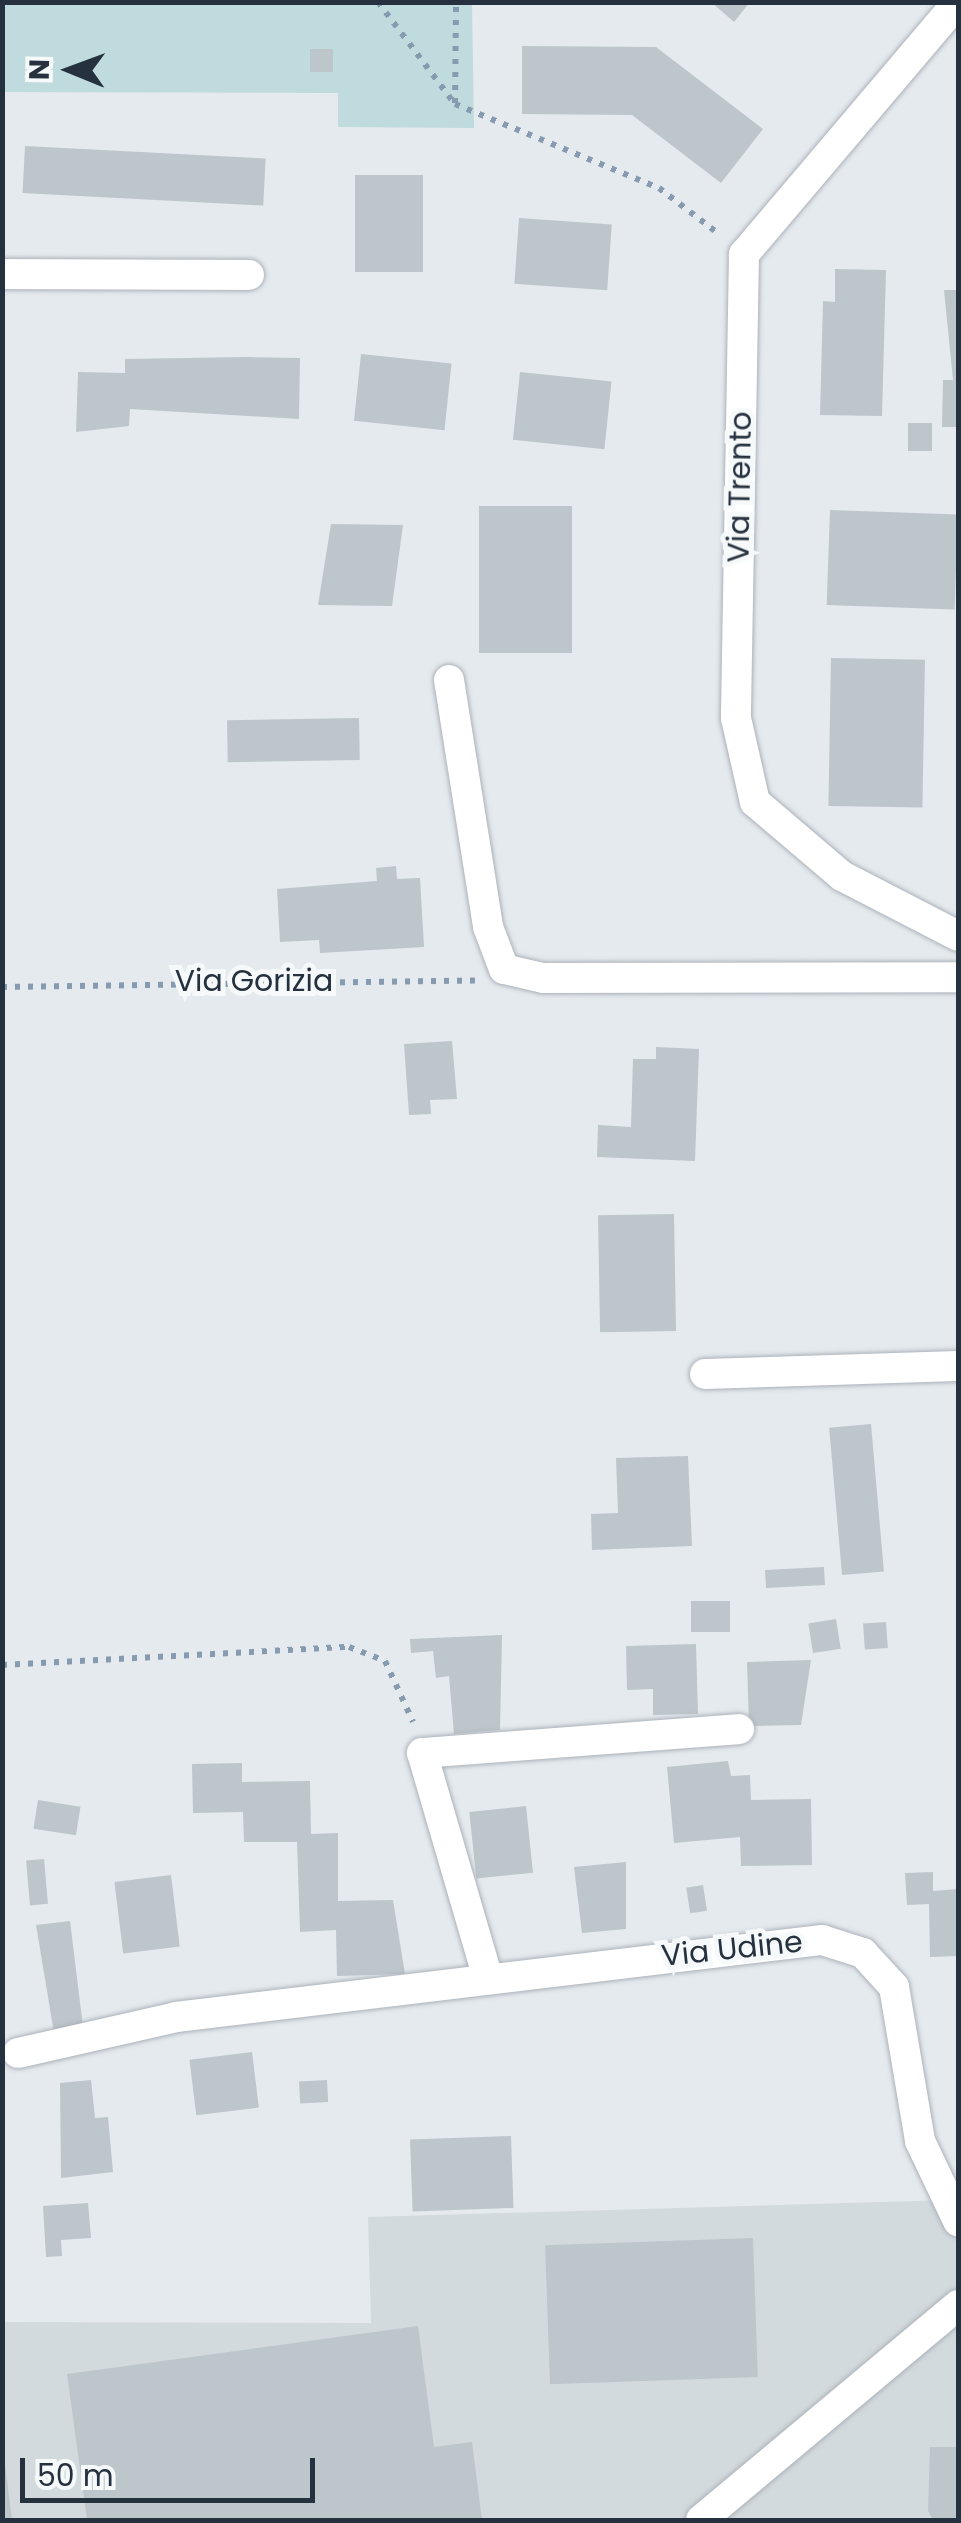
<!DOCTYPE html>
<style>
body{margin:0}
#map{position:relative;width:961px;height:2523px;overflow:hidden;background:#e5eaee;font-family:Poppins,sans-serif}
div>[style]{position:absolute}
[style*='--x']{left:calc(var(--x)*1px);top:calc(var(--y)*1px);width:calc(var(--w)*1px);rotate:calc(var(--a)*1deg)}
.built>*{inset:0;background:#d3dadd}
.green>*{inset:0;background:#bfdbdd}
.building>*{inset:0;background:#bdc6cb;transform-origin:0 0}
.path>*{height:6px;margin-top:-3px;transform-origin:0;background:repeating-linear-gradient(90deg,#879bb0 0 5px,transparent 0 13px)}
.roads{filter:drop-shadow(0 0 2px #abb2ba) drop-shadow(0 0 2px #abb2ba)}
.street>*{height:30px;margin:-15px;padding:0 15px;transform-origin:15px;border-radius:15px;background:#fff}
span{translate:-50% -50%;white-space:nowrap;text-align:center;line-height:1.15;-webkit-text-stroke:10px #f6f9fa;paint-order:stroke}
.street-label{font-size:30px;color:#25313f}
.frame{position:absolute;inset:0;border:5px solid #25313f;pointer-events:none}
.north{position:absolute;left:20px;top:20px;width:100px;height:100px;-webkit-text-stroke:8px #f6f9fa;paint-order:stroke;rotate:271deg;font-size:28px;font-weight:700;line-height:40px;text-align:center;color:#25313f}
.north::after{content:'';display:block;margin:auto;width:35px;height:45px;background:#25313f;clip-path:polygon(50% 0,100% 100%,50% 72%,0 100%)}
.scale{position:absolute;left:20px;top:2458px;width:295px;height:45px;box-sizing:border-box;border:5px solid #25313f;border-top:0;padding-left:12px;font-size:30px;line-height:35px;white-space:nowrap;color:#25313f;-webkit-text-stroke:8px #f6f9fa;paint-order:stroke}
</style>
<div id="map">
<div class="built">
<i style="clip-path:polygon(948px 2200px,958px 2222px,958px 2520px,3px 2520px,3px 2322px,371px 2323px,368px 2217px)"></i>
</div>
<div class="green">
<i style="clip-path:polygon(3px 3px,472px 3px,474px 128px,338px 127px,338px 93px,3px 92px)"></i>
</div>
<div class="building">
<i style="clip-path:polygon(711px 2px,750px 2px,734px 22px)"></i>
<i style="clip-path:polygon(522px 46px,656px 47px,763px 129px,721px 183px,632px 115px,522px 114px)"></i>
<i style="left:310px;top:49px;width:23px;height:23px"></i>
<i style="left:25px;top:146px;width:241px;height:47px;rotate:3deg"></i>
<i style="left:355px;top:175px;width:68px;height:97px"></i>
<i style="left:519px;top:218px;width:93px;height:66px;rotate:4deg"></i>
<i style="clip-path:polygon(835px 269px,886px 270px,882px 416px,820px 415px,823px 301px,835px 302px)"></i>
<i style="clip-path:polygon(944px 290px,958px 290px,958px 427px,942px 427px,943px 380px,953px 380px)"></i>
<i style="left:361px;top:354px;width:91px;height:67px;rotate:6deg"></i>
<i style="clip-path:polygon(247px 357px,300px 358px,299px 419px,130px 409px,129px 426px,76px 432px,78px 372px,125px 373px,125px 359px)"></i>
<i style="left:520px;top:372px;width:92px;height:68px;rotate:6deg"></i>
<i style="left:908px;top:423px;width:24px;height:28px"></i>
<i style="left:572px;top:506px;width:147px;height:93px;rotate:90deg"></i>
<i style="left:830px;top:510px;width:128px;height:95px;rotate:2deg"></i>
<i style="clip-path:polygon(331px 524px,403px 525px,392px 606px,318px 605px)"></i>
<i style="left:831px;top:658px;width:94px;height:148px;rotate:1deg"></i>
<i style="left:359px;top:718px;width:42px;height:132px;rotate:89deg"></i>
<i style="clip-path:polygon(396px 866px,397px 879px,420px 878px,424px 947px,320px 953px,319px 940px,280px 942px,277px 889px,377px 881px,376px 868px)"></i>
<i style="clip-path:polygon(452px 1041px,457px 1099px,430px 1100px,431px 1114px,409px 1115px,404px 1044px)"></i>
<i style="clip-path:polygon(656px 1047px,699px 1049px,695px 1161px,597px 1157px,598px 1125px,631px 1127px,633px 1059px,656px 1059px)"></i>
<i style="left:674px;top:1214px;width:117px;height:76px;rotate:89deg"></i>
<i style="left:871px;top:1424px;width:148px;height:42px;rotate:85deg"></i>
<i style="clip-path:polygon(688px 1456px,692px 1546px,592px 1550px,591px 1514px,618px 1513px,616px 1458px)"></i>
<i style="left:824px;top:1567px;width:18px;height:59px;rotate:87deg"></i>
<i style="left:691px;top:1601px;width:39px;height:31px"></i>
<i style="left:836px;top:1619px;width:30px;height:28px;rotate:81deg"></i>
<i style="left:886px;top:1622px;width:26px;height:23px;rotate:86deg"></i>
<i style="clip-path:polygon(502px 1635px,500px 1730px,454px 1734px,449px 1676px,436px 1678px,433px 1651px,411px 1653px,410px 1639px)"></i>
<i style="clip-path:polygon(696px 1644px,698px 1714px,653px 1715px,653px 1689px,627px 1690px,626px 1646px)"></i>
<i style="clip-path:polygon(811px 1660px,801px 1725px,749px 1726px,747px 1662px)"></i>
<i style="clip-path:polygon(728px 1761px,731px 1776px,750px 1775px,751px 1800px,811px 1799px,812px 1865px,741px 1866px,740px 1837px,674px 1843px,667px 1767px)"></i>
<i style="clip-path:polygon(242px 1763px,242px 1782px,310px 1781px,311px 1834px,338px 1833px,338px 1901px,393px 1900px,405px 1974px,337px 1976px,336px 1930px,300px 1932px,297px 1842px,244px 1842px,243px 1812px,193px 1813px,192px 1764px)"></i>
<i style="left:38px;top:1800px;width:43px;height:29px;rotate:9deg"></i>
<i style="left:526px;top:1806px;width:67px;height:57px;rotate:84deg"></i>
<i style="left:44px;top:1859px;width:45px;height:18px;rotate:85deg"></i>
<i style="clip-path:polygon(626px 1862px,626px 1929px,582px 1933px,574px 1867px)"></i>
<i style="clip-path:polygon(933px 1872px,933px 1891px,958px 1889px,958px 1956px,930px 1957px,929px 1904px,907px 1905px,905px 1873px)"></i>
<i style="left:171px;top:1875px;width:72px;height:57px;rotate:83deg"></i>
<i style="left:703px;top:1885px;width:26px;height:17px;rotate:81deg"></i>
<i style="clip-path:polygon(70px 1921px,84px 2035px,55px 2039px,36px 1925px)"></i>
<i style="left:252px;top:2052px;width:56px;height:63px;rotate:83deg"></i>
<i style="clip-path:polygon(91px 2080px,95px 2118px,108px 2117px,113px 2172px,61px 2178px,60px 2083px)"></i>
<i style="left:327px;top:2080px;width:22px;height:28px;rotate:87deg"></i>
<i style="left:511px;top:2136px;width:72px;height:101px;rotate:88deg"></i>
<i style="clip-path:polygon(88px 2203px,91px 2238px,61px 2240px,62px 2256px,46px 2257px,43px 2206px)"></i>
<i style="left:753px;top:2238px;width:139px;height:208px;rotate:88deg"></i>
<i style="clip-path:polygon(418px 2326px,434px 2447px,472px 2442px,482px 2520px,87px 2520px,67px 2374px)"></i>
<i style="clip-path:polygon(930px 2447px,958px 2447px,958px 2520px,933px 2520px,928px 2511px)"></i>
<i style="clip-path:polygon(5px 2464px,12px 2520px,2px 2520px)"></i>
</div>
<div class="path">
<i style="--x:378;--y:2;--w:128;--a:53"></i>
<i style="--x:455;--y:104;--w:221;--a:22.4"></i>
<i style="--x:659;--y:188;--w:77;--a:37.6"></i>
<i style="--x:455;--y:103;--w:101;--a:-89.4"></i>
<i style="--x:2;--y:987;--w:473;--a:-0.8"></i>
<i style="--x:2;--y:1665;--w:347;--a:-3"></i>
<i style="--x:349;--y:1647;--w:39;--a:21"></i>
<i style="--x:385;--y:1661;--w:67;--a:65.3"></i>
</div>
<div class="roads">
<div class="street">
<i style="--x:958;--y:2;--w:331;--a:130.3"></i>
<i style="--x:744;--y:254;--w:464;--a:91"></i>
<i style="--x:736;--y:718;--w:86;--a:77.3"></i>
<i style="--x:755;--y:802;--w:114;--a:40.4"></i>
<i style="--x:842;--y:876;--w:131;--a:27.3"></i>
<i style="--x:2;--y:274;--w:247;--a:0.2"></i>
<i style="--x:449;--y:680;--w:250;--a:81"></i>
<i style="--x:488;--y:927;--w:45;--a:69.1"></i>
<i style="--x:504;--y:969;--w:40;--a:13"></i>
<i style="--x:543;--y:978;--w:415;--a:-0.1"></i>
<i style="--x:705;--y:1374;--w:253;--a:-1.8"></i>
<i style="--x:487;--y:1975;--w:231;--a:-106.3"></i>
<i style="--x:422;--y:1753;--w:318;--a:-4.3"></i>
<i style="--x:18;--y:2053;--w:162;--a:-12.8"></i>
<i style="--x:176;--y:2017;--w:651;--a:-6.8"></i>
<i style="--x:822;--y:1940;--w:43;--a:17.6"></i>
<i style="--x:863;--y:1953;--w:46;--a:47.6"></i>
<i style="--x:894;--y:1987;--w:156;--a:80.4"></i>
<i style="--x:920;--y:2141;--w:89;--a:64.6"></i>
<i style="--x:701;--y:2520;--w:335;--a:-39.9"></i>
</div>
</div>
<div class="street-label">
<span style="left:740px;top:487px;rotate:-89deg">Via Trento</span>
<span style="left:254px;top:981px">Via Gorizia</span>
<span style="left:732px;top:1949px;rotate:-6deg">Via Udine</span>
</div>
<div class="frame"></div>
<div class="north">N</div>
<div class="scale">50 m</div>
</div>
